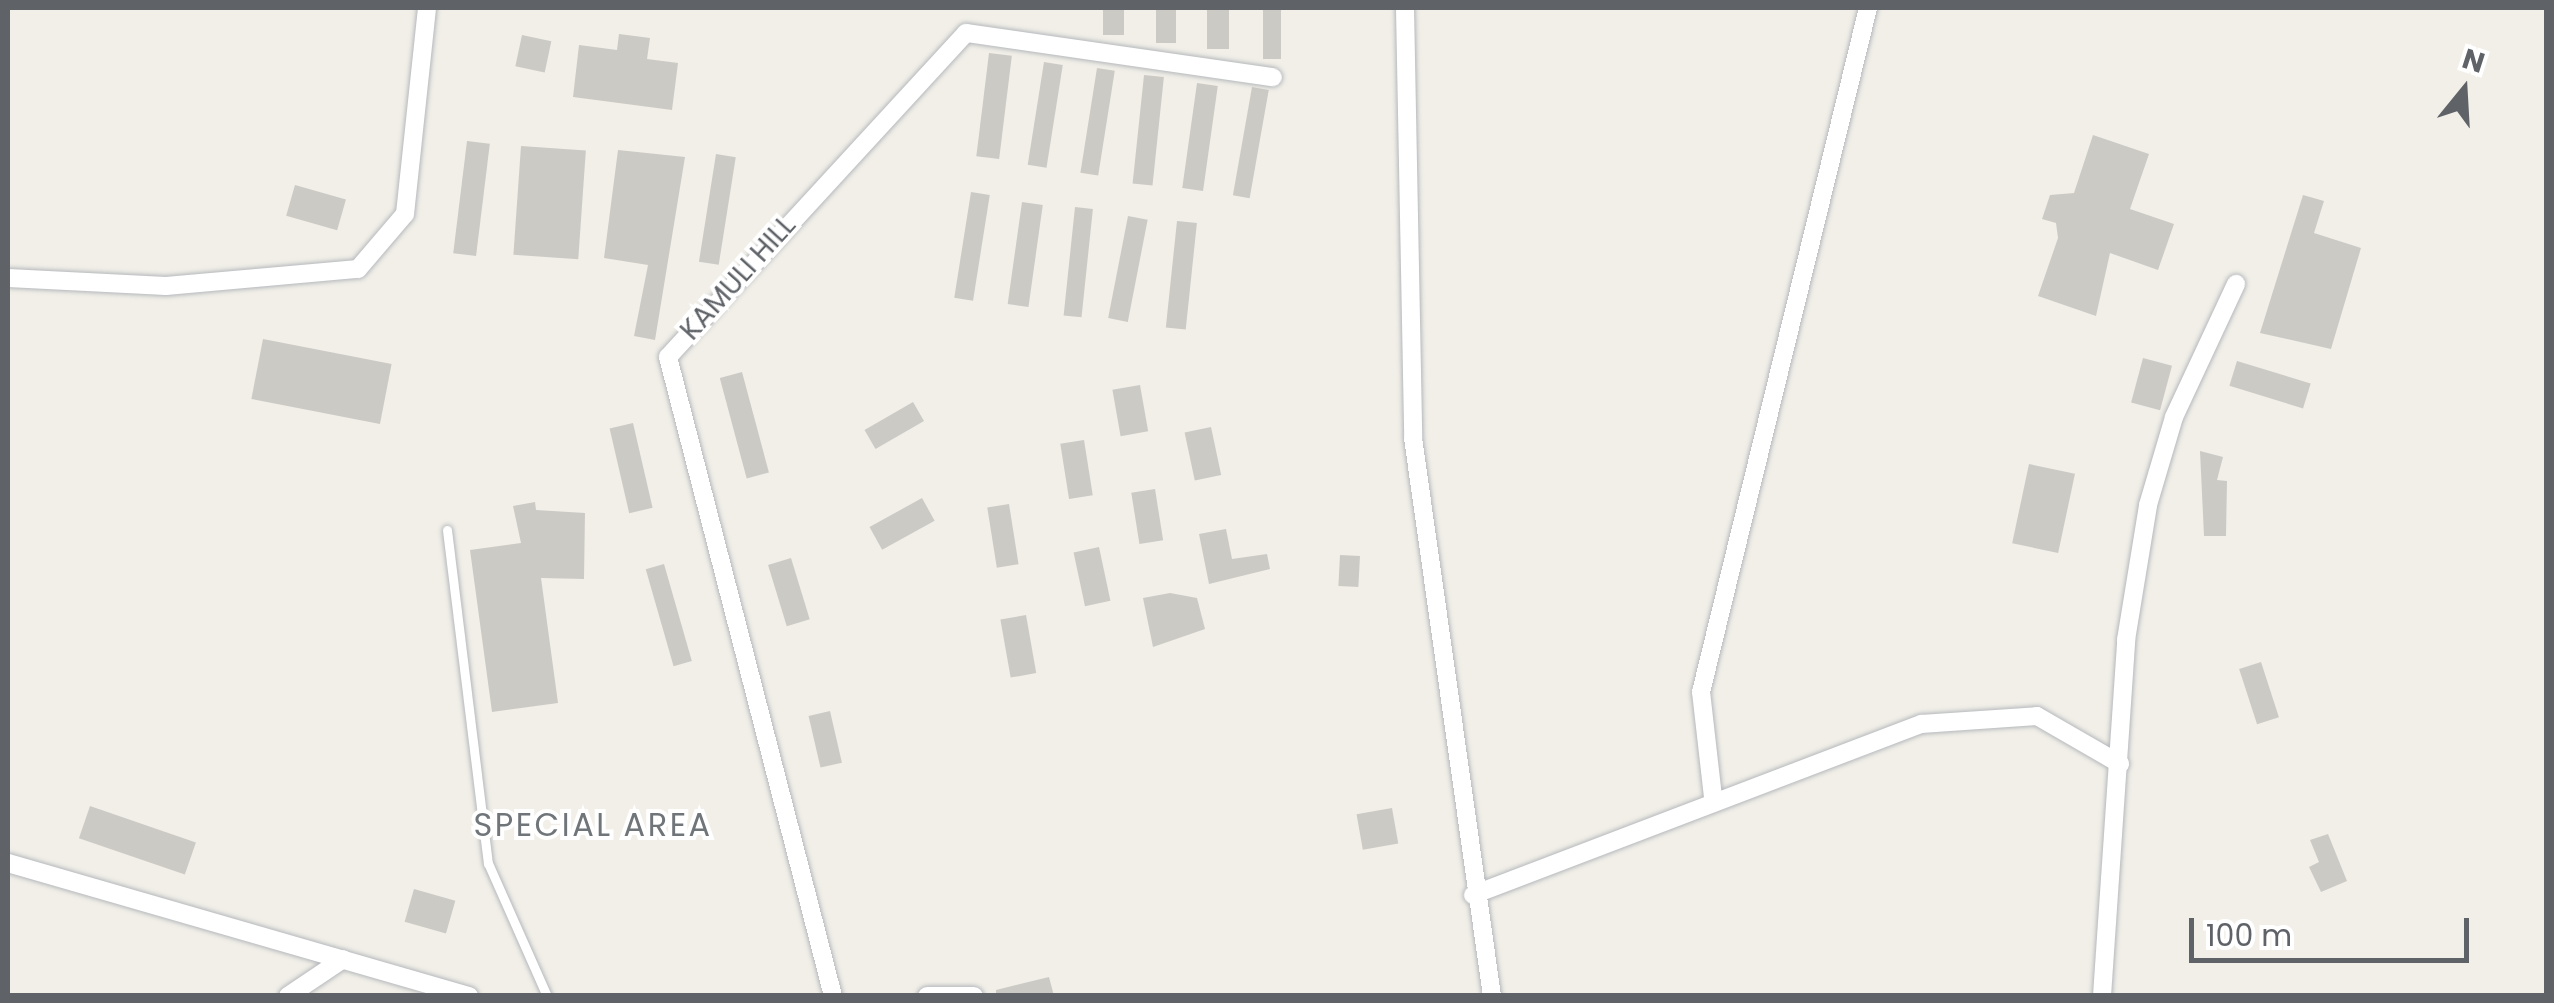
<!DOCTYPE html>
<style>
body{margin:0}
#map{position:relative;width:2554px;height:1003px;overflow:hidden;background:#f1efe8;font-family:Poppins,sans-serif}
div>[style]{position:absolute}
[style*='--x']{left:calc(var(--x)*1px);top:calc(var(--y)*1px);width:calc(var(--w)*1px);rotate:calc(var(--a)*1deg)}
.building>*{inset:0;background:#cccac5;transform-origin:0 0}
.roads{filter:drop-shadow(0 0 2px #b5b8bc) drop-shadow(0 0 2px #b5b8bc)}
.lane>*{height:9px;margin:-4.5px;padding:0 4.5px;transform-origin:4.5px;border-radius:4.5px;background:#fff}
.street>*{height:18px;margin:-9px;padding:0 9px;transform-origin:9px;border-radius:9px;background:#fff}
span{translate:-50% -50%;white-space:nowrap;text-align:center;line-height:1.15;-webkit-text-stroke:8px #fff;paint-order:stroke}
.street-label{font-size:28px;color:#5f6368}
.quarter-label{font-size:32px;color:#70757a;letter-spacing:2.5px}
.frame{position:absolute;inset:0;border:10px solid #5f6368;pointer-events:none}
.north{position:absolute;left:2414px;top:40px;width:100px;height:100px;-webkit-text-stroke:8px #fff;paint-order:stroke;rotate:18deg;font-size:28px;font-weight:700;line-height:40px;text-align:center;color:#5f6368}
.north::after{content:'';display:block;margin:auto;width:35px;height:45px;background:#5f6368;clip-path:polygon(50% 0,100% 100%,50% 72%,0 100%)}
.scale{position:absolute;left:2189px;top:918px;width:280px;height:45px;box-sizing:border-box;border:5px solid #5f6368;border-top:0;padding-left:12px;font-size:30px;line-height:35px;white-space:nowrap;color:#5f6368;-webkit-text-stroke:8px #fff;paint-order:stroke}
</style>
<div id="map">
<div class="building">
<i style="left:1103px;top:8px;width:21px;height:27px"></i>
<i style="left:1156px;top:8px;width:20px;height:35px"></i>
<i style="left:1207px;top:8px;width:22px;height:41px"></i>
<i style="left:1263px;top:8px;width:18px;height:51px"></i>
<i style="clip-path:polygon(619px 34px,650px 38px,647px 59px,678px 63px,672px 110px,573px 97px,579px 45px,617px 50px)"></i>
<i style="left:522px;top:35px;width:30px;height:32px;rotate:12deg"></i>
<i style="left:989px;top:53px;width:23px;height:104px;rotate:7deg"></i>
<i style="left:1044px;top:62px;width:19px;height:104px;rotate:9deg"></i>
<i style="left:1097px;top:68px;width:18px;height:106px;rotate:9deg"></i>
<i style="left:1144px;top:75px;width:20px;height:109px;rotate:6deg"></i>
<i style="left:1197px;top:83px;width:21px;height:106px;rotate:8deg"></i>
<i style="left:1252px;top:87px;width:17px;height:110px;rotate:10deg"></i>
<i style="clip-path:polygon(2093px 135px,2149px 154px,2130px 209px,2174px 224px,2158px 270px,2110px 253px,2096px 316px,2038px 296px,2058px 238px,2056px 223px,2042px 219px,2050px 195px,2074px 193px)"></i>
<i style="left:467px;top:141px;width:23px;height:113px;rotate:7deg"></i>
<i style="left:521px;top:146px;width:65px;height:109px;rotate:4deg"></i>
<i style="clip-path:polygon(618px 150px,685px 157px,655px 340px,634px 336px,648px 265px,604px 258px)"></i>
<i style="left:716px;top:154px;width:20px;height:109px;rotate:9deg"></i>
<i style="left:295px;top:185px;width:53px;height:32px;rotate:16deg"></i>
<i style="left:971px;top:192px;width:19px;height:107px;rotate:9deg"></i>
<i style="clip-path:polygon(2303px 195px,2324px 201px,2314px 233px,2361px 248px,2331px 349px,2260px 333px)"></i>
<i style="left:1022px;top:202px;width:21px;height:103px;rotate:8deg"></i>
<i style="left:1075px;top:207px;width:18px;height:109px;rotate:6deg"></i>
<i style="left:1128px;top:216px;width:20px;height:104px;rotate:11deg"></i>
<i style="left:1177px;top:221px;width:20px;height:107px;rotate:6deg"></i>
<i style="left:263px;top:339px;width:131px;height:61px;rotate:11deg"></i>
<i style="left:2143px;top:358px;width:30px;height:46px;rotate:15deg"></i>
<i style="left:2237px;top:361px;width:77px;height:26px;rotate:17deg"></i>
<i style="left:742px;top:372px;width:104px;height:23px;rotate:75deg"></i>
<i style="left:1140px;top:385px;width:47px;height:28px;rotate:80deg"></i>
<i style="left:913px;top:402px;width:22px;height:56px;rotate:60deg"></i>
<i style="left:633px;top:423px;width:87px;height:24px;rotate:77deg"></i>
<i style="left:1211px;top:427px;width:49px;height:27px;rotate:78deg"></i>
<i style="left:1084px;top:440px;width:56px;height:24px;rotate:81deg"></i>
<i style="clip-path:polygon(2200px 451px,2223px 457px,2217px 480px,2227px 481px,2226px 536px,2204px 536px)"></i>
<i style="left:2029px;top:464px;width:47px;height:81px;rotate:12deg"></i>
<i style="left:1155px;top:489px;width:52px;height:24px;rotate:81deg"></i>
<i style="left:922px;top:498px;width:26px;height:60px;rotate:61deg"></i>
<i style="clip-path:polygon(535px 502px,536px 510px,585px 513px,584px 579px,541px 578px,558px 703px,492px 712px,470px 550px,521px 543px,513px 506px)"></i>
<i style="left:1009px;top:504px;width:61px;height:22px;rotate:81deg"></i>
<i style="clip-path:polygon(1226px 529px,1232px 559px,1267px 554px,1270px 569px,1209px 584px,1199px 534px)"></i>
<i style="left:1099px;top:547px;width:55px;height:26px;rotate:78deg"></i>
<i style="left:1340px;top:555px;width:20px;height:31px;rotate:3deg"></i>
<i style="left:791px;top:558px;width:64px;height:24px;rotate:73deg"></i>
<i style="left:664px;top:564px;width:101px;height:19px;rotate:74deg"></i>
<i style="clip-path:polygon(1170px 593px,1197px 598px,1205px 629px,1153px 647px,1143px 598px)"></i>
<i style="left:1026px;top:615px;width:59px;height:26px;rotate:80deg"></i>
<i style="left:2261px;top:662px;width:58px;height:23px;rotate:72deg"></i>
<i style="left:830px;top:711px;width:53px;height:22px;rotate:77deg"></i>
<i style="left:90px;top:806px;width:112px;height:34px;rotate:19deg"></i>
<i style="left:1392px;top:808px;width:36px;height:36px;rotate:80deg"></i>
<i style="clip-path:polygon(2328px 834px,2347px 881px,2321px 892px,2309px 867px,2319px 862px,2310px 840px)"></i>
<i style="left:414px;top:889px;width:43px;height:34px;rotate:16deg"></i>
<i style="clip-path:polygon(1049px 977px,1054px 996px,996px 996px,996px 990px)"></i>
</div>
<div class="roads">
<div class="lane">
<i style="--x:447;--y:530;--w:336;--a:83"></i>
<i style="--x:488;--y:863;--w:145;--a:66.1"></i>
</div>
<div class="street">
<i style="--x:1405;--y:8;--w:430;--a:88.9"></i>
<i style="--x:1413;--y:438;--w:564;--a:81.94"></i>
<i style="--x:8;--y:278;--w:158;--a:2.9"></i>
<i style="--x:166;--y:286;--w:193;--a:-5.1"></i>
<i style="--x:358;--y:269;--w:72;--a:-49.5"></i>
<i style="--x:405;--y:214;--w:207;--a:-83.9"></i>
<i style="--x:1713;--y:797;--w:106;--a:-96.5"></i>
<i style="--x:1701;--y:692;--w:704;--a:-76.28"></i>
<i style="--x:8;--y:863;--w:480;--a:16.1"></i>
<i style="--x:1473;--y:895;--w:480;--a:-20.9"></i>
<i style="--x:1921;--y:724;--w:116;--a:-3.9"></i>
<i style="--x:2037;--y:716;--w:96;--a:30"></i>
<i style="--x:288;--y:996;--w:66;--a:-33.9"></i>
<i style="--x:833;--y:996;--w:660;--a:-104.48"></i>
<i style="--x:668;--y:357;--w:440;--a:-47.4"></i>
<i style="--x:966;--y:33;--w:310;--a:8.2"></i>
<i style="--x:927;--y:996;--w:47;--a:0"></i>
<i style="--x:2102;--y:996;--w:357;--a:-86.1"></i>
<i style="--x:2126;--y:640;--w:137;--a:-80.7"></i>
<i style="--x:2148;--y:505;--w:92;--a:-73.5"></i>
<i style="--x:2174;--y:417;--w:147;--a:-65"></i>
</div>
</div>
<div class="street-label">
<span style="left:738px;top:278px;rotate:-48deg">KAMULI HILL</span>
</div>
<div class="quarter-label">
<span style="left:593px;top:825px">SPECIAL AREA</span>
</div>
<div class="frame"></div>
<div class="north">N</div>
<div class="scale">100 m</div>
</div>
